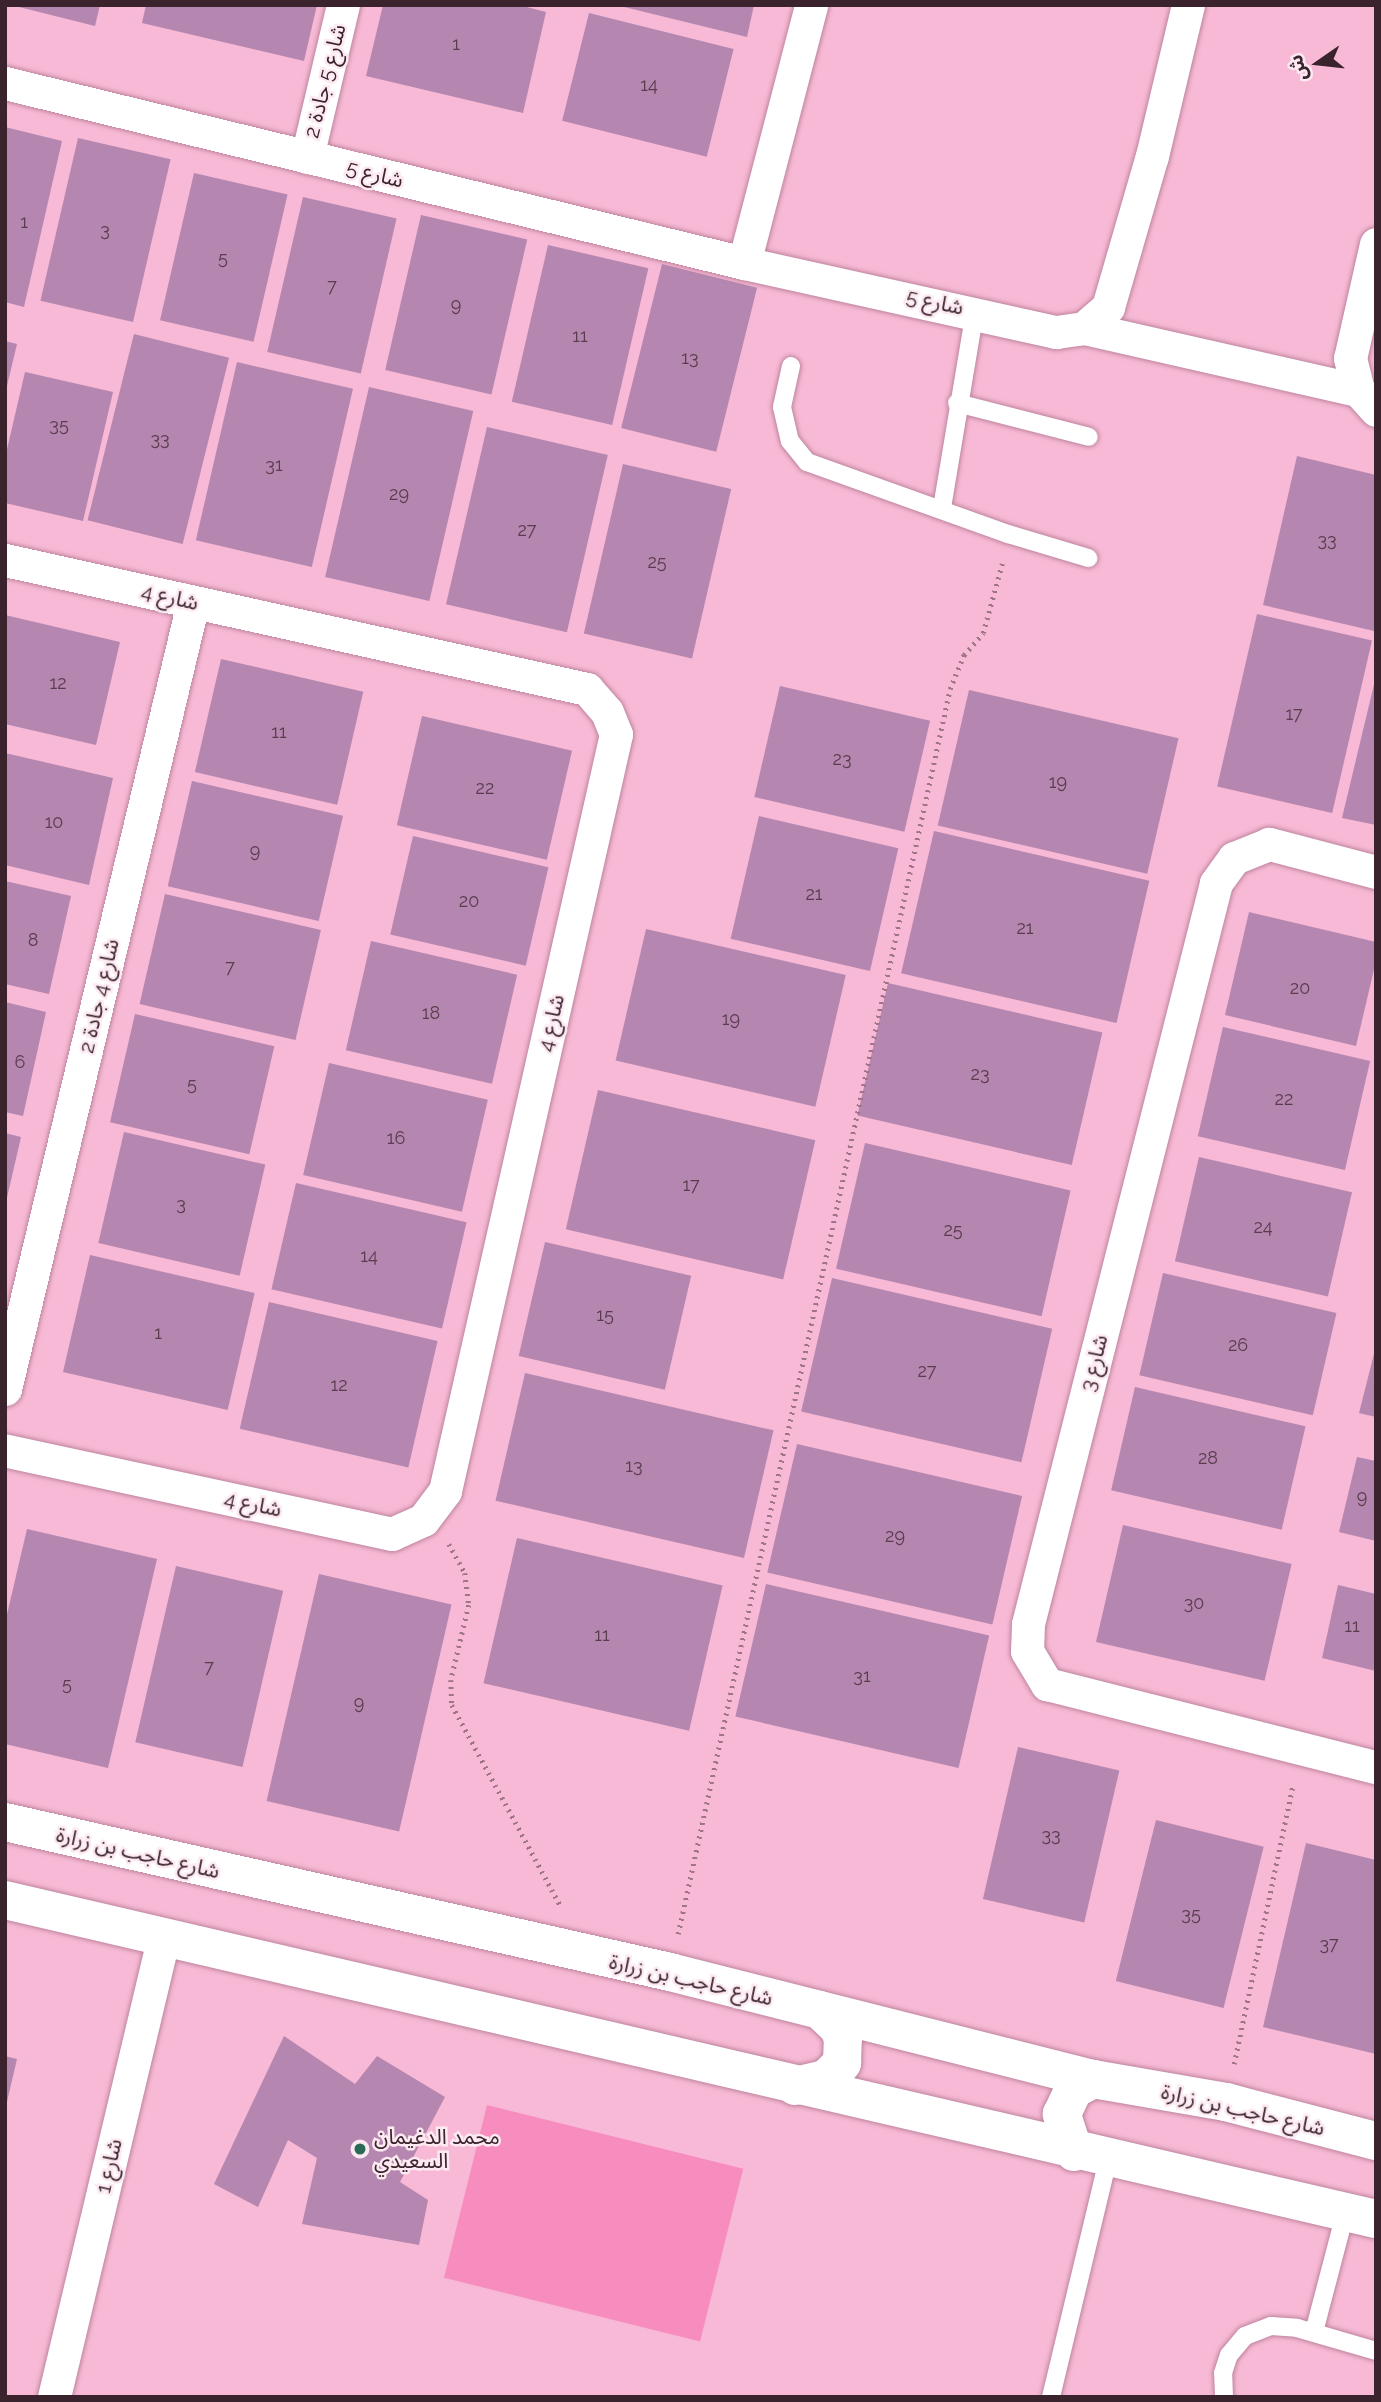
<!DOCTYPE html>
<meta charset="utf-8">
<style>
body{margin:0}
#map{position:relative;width:1381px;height:2402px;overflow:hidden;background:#f7b9d5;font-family:Raleway,"Noto Sans Arabic",sans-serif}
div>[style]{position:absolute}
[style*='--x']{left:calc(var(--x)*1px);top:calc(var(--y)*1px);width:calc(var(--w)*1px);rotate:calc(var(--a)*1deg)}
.green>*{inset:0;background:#f78cbf;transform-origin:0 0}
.building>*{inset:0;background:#b586af;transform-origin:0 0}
.path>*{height:4.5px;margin-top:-2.25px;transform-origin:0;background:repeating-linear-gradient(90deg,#a07487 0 2px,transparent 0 7px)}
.roads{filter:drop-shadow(0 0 2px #be849e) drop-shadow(0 0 2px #be849e)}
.service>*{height:18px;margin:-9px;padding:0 9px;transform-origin:9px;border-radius:9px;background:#fff}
.minor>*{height:33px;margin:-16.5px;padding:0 16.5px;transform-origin:16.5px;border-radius:16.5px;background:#fff}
.tertiary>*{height:38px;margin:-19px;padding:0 19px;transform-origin:19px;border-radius:19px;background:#fff}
.dots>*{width:19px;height:19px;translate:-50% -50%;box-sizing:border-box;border:4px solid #fce9f1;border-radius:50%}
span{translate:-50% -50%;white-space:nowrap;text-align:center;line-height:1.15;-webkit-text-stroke:5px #fce9f1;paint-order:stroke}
.number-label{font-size:18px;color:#593c4e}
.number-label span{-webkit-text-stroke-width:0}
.street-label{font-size:21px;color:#3a232d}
.poi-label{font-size:21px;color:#3a232d}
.left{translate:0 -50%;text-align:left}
.frame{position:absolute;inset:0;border:7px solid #3a232d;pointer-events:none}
.north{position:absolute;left:1283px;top:28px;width:70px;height:70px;-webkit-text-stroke:5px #fce9f1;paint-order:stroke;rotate:256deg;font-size:19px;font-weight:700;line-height:28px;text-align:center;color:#3a232d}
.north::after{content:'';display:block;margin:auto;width:24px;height:32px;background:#3a232d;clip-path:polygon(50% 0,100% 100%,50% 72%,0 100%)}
</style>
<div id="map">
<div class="green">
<i style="left:487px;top:2105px;width:264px;height:178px;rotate:14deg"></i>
</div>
<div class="building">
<i style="clip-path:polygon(11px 5px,100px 5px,95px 26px)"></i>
<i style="clip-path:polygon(146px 5px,317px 5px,304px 61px,142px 23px)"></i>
<i style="clip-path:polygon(383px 5px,519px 5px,546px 12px,523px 113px,366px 76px)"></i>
<i style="clip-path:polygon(616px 5px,754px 5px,747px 37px)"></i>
<i style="left:589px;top:13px;width:149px;height:111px;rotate:14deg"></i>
<i style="clip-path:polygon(5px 127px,62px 141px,24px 307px,5px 302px)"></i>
<i style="left:78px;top:138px;width:95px;height:167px;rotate:13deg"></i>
<i style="left:194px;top:173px;width:96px;height:151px;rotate:13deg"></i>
<i style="left:303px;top:197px;width:96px;height:159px;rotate:13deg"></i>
<i style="left:421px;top:215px;width:109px;height:159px;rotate:13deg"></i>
<i style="left:548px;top:245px;width:103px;height:161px;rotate:13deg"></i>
<i style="left:662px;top:264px;width:98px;height:169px;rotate:14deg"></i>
<i style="left:134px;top:334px;width:98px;height:192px;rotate:14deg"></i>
<i style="clip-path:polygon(5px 341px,17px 344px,6px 390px,5px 390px)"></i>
<i style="left:237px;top:362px;width:119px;height:183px;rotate:13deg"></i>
<i style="clip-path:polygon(25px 372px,113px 392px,83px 521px,5px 503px,5px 458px)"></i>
<i style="left:369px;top:387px;width:107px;height:195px;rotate:13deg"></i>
<i style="left:487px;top:427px;width:124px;height:182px;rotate:13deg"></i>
<i style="clip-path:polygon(1297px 456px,1376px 475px,1374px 631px,1263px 605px)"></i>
<i style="left:623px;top:464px;width:111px;height:174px;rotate:13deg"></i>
<i style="left:1257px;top:614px;width:118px;height:177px;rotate:13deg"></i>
<i style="clip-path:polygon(5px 615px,120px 642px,96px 745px,5px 724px)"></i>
<i style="left:221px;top:659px;width:146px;height:116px;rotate:13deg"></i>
<i style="clip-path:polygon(1376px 676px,1376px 825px,1342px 818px)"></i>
<i style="left:780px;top:686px;width:154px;height:114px;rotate:13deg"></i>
<i style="left:969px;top:690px;width:215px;height:139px;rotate:13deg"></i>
<i style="left:422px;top:716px;width:154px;height:112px;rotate:13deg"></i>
<i style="clip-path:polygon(5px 753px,113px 778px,89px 885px,5px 865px)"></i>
<i style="left:192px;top:781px;width:155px;height:108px;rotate:13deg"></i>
<i style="left:759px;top:816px;width:143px;height:126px;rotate:13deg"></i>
<i style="left:934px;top:831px;width:221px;height:146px;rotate:13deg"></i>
<i style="left:413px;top:836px;width:139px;height:101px;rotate:13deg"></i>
<i style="clip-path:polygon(5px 881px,71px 896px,49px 994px,5px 984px)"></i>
<i style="left:165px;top:894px;width:160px;height:113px;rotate:13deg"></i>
<i style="clip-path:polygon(1249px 912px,1376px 942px,1376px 961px,1356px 1046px,1225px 1015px)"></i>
<i style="left:646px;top:929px;width:205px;height:135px;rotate:13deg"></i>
<i style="left:371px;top:941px;width:150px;height:112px;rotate:13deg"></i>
<i style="left:888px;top:983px;width:220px;height:136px;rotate:13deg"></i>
<i style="clip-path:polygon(5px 1002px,46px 1012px,23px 1116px,5px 1112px)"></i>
<i style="left:135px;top:1014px;width:143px;height:111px;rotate:13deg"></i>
<i style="left:1223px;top:1027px;width:151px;height:112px;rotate:13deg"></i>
<i style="left:329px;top:1063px;width:163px;height:115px;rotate:13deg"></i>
<i style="left:598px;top:1090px;width:223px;height:143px;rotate:13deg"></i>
<i style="left:124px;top:1132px;width:145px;height:114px;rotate:13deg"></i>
<i style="clip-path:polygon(5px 1133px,21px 1137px,6px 1202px,5px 1202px)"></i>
<i style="left:865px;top:1143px;width:211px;height:129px;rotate:13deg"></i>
<i style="left:1199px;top:1157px;width:157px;height:107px;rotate:13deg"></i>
<i style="left:296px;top:1183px;width:175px;height:109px;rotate:13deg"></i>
<i style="left:545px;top:1242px;width:150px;height:117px;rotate:13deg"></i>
<i style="left:90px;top:1255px;width:169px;height:120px;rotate:13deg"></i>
<i style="left:1163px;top:1273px;width:178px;height:105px;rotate:13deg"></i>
<i style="left:832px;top:1278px;width:226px;height:137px;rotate:13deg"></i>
<i style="left:269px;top:1302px;width:173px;height:130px;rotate:13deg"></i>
<i style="clip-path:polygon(1376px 1346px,1376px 1417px,1359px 1413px)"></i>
<i style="left:525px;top:1373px;width:255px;height:131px;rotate:13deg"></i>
<i style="left:1135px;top:1387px;width:175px;height:106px;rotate:13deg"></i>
<i style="left:797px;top:1444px;width:231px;height:132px;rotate:13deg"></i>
<i style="clip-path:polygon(1357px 1457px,1376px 1461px,1376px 1541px,1339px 1532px)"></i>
<i style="left:1123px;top:1525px;width:173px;height:120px;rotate:13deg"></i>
<i style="clip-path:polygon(27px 1529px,157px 1559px,108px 1768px,5px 1744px,5px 1623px)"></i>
<i style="left:517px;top:1538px;width:211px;height:149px;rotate:13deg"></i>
<i style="left:176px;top:1566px;width:110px;height:181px;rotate:13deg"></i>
<i style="left:319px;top:1574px;width:136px;height:233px;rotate:13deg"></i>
<i style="left:766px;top:1584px;width:229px;height:136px;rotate:13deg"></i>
<i style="clip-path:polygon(1338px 1585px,1376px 1594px,1376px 1671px,1322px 1658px)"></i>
<i style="left:1018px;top:1747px;width:104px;height:156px;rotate:13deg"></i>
<i style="left:1156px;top:1820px;width:111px;height:166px;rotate:14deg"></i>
<i style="clip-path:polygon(1306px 1843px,1376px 1860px,1376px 2054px,1263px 2027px)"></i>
<i style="clip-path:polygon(284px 2036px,355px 2084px,377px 2056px,445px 2097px,400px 2182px,428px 2200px,419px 2245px,302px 2224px,317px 2158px,288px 2140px,258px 2207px,214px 2184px)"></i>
<i style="clip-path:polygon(5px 2056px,17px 2059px,6px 2106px,5px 2105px)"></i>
</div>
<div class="path">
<i style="--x:449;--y:1544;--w:33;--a:61"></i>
<i style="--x:465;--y:1573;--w:32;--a:83"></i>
<i style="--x:469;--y:1605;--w:77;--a:103.5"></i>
<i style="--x:451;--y:1680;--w:25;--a:88"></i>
<i style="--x:452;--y:1705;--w:230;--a:61.6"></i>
<i style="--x:678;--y:1934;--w:1274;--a:-77.68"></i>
<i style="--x:950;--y:689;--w:37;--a:-68"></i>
<i style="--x:964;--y:655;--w:29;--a:-49"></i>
<i style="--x:983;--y:633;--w:72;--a:-74.6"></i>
<i style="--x:1234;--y:2064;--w:285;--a:-78.1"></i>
</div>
<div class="roads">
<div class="service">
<i style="--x:791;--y:366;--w:42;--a:102.4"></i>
<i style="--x:782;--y:407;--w:35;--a:77"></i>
<i style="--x:790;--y:441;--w:27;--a:51"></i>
<i style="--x:807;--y:462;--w:214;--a:19.7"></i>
<i style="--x:1008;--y:534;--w:84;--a:16.7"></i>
<i style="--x:957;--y:403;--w:136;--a:14.4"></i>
<i style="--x:942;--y:508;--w:201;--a:-80.5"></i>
<i style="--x:1314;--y:2332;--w:122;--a:-75.3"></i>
<i style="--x:1051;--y:2397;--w:244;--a:-76.5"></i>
<i style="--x:1224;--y:2397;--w:24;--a:-92"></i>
<i style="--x:1223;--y:2373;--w:19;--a:-72"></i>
<i style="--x:1229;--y:2355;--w:25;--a:-50"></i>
<i style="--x:1245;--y:2336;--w:28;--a:-21"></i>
<i style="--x:1271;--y:2326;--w:26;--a:4"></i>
<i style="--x:1297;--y:2328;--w:82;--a:16.2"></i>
</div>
<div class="minor">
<i style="--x:5;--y:83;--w:761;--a:13.69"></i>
<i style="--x:744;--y:263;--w:320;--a:12.5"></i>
<i style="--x:1056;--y:332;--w:28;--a:-8"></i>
<i style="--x:1084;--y:328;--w:281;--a:12.8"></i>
<i style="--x:307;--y:157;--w:156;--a:-76.7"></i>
<i style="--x:1376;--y:244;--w:117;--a:102.8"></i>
<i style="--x:1350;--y:358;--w:33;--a:76"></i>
<i style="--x:1358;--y:390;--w:27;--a:48"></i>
<i style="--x:744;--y:263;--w:267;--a:-75.4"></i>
<i style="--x:1084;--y:328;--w:32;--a:-41"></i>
<i style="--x:1108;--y:307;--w:157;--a:-73.8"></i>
<i style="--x:1152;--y:156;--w:155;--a:-76.6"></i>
<i style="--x:5;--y:560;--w:596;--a:12.5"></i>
<i style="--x:587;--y:689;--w:30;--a:49"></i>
<i style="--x:607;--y:712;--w:24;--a:68"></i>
<i style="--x:616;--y:734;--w:776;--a:102.73"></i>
<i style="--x:445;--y:1491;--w:36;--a:127"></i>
<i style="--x:423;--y:1520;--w:34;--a:156"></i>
<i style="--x:392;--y:1534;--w:396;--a:-167.8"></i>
<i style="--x:1376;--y:872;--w:111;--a:-165.3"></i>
<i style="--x:1269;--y:844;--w:38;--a:158"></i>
<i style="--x:1234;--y:858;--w:31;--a:126"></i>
<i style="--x:1216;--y:883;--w:764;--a:104.24"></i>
<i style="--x:1028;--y:1624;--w:27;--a:92"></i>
<i style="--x:1027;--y:1651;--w:39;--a:59"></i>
<i style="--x:1047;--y:1684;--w:339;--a:14.2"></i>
<i style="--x:5;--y:1389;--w:809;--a:-76.56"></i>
<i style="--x:54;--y:2397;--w:474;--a:-76.6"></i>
</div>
<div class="tertiary">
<i style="--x:5;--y:1822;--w:682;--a:12.71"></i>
<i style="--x:670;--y:1972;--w:436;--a:14.2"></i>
<i style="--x:1093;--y:2079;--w:135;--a:9.8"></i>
<i style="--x:1226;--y:2102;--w:155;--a:14.6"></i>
<i style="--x:5;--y:1900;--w:1408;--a:13.1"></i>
<i style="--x:795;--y:2086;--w:32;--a:-13"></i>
<i style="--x:826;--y:2079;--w:23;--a:-45"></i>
<i style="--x:842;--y:2063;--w:25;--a:-88"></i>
<i style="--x:843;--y:2038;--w:12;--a:-114"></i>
<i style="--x:838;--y:2027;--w:25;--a:-137"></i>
<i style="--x:1074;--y:2152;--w:40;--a:-108"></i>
<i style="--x:1062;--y:2114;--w:26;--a:-65"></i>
<i style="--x:1073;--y:2090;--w:23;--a:-29"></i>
</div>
</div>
<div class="dots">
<i style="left:360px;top:2149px;background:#2b6a57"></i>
</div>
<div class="number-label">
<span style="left:456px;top:44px">1</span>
<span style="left:649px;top:85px">14</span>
<span style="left:24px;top:222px">1</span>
<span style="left:105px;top:230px">3</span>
<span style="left:223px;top:258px">5</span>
<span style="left:332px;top:286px">7</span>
<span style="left:456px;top:305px">9</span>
<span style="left:580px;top:336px">11</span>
<span style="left:690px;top:358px">13</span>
<span style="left:59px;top:425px">35</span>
<span style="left:160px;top:439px">33</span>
<span style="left:274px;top:465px">31</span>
<span style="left:399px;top:494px">29</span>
<span style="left:527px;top:530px">27</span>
<span style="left:1327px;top:540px">33</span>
<span style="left:657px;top:562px">25</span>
<span style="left:58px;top:683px">12</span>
<span style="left:1294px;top:714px">17</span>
<span style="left:279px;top:732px">11</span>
<span style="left:842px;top:759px">23</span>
<span style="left:1058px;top:782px">19</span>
<span style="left:485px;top:788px">22</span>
<span style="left:54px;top:822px">10</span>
<span style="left:255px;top:851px">9</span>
<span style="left:814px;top:894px">21</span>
<span style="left:469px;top:901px">20</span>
<span style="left:1025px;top:928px">21</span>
<span style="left:33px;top:940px">8</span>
<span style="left:230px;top:967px">7</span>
<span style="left:1300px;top:988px">20</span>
<span style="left:431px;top:1013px">18</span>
<span style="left:731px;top:1019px">19</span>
<span style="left:20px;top:1062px">6</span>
<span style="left:980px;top:1074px">23</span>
<span style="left:192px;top:1084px">5</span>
<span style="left:1284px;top:1099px">22</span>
<span style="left:396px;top:1138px">16</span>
<span style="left:691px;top:1185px">17</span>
<span style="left:181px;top:1204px">3</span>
<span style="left:1263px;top:1227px">24</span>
<span style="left:953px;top:1230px">25</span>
<span style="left:369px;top:1256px">14</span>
<span style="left:605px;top:1315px">15</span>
<span style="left:158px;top:1333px">1</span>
<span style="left:1238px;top:1345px">26</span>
<span style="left:927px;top:1371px">27</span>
<span style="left:339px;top:1385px">12</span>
<span style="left:1208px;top:1458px">28</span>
<span style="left:634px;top:1466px">13</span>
<span style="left:1362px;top:1497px">9</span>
<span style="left:895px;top:1536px">29</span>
<span style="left:1194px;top:1603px">30</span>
<span style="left:1352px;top:1626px">11</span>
<span style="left:602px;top:1635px">11</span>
<span style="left:209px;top:1667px">7</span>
<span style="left:862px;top:1676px">31</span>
<span style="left:67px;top:1684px">5</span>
<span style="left:359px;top:1703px">9</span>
<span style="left:1051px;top:1835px">33</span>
<span style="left:1191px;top:1914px">35</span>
<span style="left:1329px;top:1944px">37</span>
</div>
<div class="street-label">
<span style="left:325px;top:81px;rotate:-76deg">شارع 5 جادة 2</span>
<span style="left:375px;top:174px;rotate:14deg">شارع 5</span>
<span style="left:935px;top:302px;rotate:12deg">شارع 5</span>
<span style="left:170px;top:597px;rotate:13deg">شارع 4</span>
<span style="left:99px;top:996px;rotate:-77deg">شارع 4 جادة 2</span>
<span style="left:551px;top:1023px;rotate:-77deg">شارع 4</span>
<span style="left:1094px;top:1363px;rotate:-76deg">شارع 3</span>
<span style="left:253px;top:1504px;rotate:12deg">شارع 4</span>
<span style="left:138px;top:1853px;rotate:13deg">شارع حاجب بن زرارة</span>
<span style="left:691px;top:1980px;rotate:13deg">شارع حاجب بن زرارة</span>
<span style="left:1243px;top:2110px;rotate:13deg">شارع حاجب بن زرارة</span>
<span style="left:109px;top:2166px;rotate:-77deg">شارع 1</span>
</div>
<div class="poi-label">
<span class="left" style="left:374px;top:2149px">محمد الدغيمان<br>السعيدي</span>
</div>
<div class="frame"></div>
<div class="north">ش</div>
</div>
